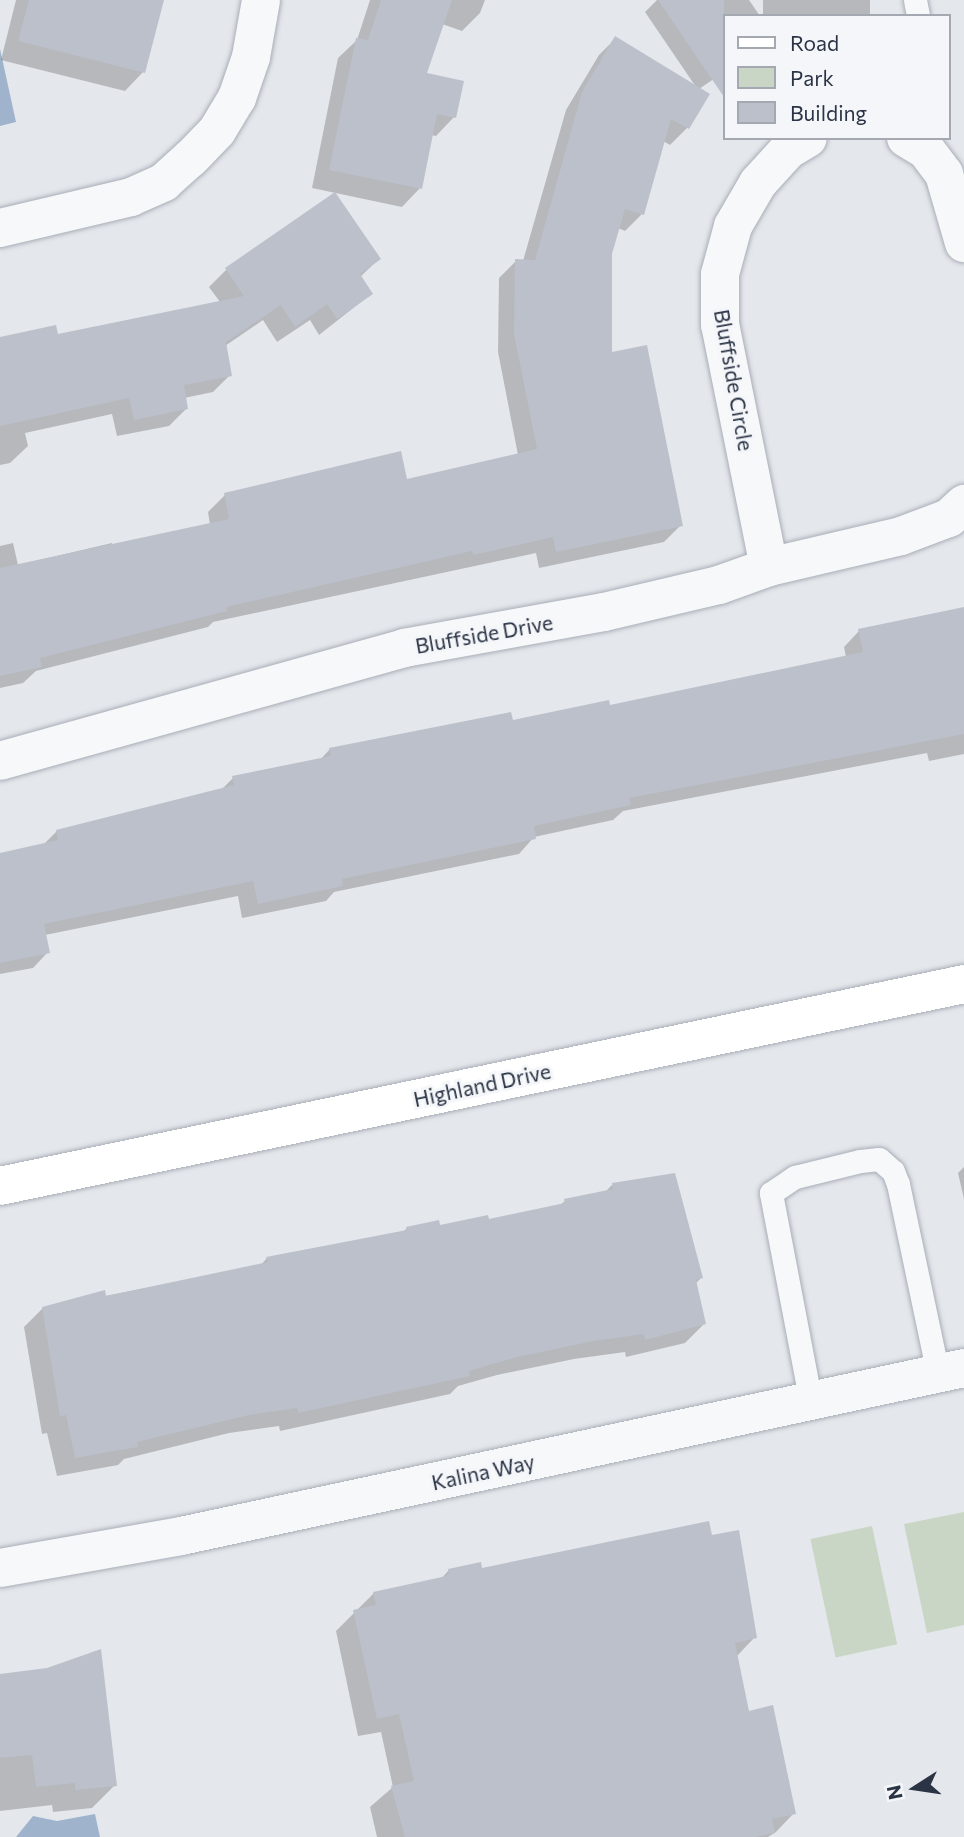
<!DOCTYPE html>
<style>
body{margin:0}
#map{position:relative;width:964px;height:1837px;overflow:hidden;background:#e4e7ec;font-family:Commissioner,sans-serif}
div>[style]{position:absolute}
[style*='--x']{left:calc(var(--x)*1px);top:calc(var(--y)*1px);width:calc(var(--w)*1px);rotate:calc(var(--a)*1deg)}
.green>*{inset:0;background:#c9d6c5;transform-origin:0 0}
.water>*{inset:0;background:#9fb4cc}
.shadow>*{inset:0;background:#0003;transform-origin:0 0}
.building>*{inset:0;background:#bbc0ca}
.roads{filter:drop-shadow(0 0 2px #a9aeb7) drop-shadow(0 0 2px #a9aeb7)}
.lane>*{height:23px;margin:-11.5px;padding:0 11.5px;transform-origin:11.5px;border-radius:11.5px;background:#f7f8fa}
.street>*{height:38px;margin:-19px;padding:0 19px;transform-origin:19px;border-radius:19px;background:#f7f8fa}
.secondary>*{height:38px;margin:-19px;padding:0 19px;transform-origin:19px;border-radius:19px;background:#fff}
span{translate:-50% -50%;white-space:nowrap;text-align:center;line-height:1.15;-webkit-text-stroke:6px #f4f6f9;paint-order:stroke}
.street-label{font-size:21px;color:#2b3445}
.legend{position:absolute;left:723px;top:14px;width:228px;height:126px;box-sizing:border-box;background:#f4f6f9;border:2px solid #a4a8b1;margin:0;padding:9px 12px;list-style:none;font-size:21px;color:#2b3445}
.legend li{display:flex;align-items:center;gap:14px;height:35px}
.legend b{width:35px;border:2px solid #a4a8b1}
.north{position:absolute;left:880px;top:1753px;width:70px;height:70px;-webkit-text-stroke:5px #f4f6f9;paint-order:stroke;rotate:258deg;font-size:19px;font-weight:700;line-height:28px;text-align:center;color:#2b3445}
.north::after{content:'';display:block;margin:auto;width:24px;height:32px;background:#2b3445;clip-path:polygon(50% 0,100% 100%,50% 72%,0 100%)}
</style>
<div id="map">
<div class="green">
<i style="clip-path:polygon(964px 1512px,964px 1625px,927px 1633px,904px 1524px)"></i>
<i style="left:872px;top:1526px;width:121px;height:63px;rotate:78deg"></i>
</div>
<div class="water">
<i style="clip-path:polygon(0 49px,16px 122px,0 126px)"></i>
<i style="clip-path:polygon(95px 1814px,100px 1837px,16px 1837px,33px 1816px,57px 1821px)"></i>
</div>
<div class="shadow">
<i style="clip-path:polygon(16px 0,162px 0,143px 72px,125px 91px,1px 60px)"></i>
<i style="clip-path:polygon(370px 0,485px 0,480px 13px,462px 31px,442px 24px,425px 75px,454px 117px,436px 136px,431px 135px,420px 188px,402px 207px,312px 188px,338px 58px,357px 40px)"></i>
<i style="clip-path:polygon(657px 0,749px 0,760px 16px,724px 16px,724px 72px,699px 89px,708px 94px,687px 128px,670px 145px,663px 141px,642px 214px,625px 231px,618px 228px,611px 254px,610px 354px,681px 525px,664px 542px,539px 568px,536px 553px,213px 622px,208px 627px,36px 671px,23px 683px,0 688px,0 546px,13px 543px,18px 565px,112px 543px,113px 549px,210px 525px,208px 512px,225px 495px,406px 481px,518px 455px,498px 352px,499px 278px,516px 261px,523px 261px,566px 110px,599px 55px,616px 38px,696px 87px,645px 12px)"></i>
<i style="left:763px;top:0;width:107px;height:16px"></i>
<i style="clip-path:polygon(379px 259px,360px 277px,371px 294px,319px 335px,310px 320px,277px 342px,263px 320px,225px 346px,230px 375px,213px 392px,184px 398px,186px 409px,169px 426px,117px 436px,112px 414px,25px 433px,28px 446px,10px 463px,0 465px,0 339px,56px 336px,220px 302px,209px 287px,226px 270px)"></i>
<i style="clip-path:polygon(964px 609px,964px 754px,929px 761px,927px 753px,623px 811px,613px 820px,534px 837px,519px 854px,334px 892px,326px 901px,242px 918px,238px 896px,45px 935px,48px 952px,33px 968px,0 974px,0 855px,42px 846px,57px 831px,221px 790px,233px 778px,319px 761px,330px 749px,608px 707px,846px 657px,844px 647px,859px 631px)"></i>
<i style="clip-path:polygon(964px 1167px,964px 1199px,958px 1173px)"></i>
<i style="clip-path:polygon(612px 1185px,701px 1278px,695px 1284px,704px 1324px,685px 1343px,626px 1357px,625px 1352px,574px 1359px,497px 1375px,458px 1386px,450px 1394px,280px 1431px,279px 1426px,229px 1433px,124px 1459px,118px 1465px,57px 1476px,47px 1433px,42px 1434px,24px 1327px,43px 1308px,260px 1266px,267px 1258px,402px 1233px,407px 1228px,488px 1221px,559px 1206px,565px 1201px,605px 1192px)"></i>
<i style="clip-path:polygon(710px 1537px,755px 1637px,736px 1657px,748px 1713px,794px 1813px,776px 1832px,768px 1837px,377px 1837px,370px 1807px,393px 1787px,381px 1732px,358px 1736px,336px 1631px,374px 1593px,440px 1580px,449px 1570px,481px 1570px)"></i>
<i style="clip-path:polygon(0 1676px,115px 1785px,92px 1808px,53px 1812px,52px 1805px,0 1811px)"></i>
</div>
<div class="building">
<i style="clip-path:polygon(29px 0,164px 0,145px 73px,18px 41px)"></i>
<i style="clip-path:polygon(381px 0,452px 0,427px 73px,464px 81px,456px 118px,437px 114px,422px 189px,329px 170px,356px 38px,368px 40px)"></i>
<i style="clip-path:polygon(658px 0,724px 0,724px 97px)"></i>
<i style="clip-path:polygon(615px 36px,710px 94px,689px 129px,671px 119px,644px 215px,625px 209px,612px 254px,612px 352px,647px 345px,683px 526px,556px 552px,553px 537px,473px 555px,472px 551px,226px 607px,227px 611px,40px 658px,42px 667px,0 676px,0 568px,229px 519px,224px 493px,401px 451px,407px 479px,537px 449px,514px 334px,515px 259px,535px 260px,582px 92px)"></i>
<i style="clip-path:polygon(335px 192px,381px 259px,360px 274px,373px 294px,337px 319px,327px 304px,295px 327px,281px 305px,226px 342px,232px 376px,184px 385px,188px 409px,134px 420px,129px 398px,0 426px,0 337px,56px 325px,58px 334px,244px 296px,225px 268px)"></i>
<i style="clip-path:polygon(964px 607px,964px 734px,629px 798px,631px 805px,534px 826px,536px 839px,342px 879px,343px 886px,258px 904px,253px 881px,44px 924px,50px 953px,0 963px,0 853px,58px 840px,56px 830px,234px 785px,232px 776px,331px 756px,329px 748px,511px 712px,513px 720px,609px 700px,610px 705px,863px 652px,858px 629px)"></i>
<i style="clip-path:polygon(675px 1173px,703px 1278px,696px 1280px,706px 1324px,645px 1340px,644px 1334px,594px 1341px,517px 1357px,469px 1371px,470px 1376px,298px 1413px,297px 1408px,249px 1415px,137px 1442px,138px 1447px,75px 1458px,66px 1415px,60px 1416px,42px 1307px,105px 1290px,106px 1296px,268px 1262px,266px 1257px,407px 1230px,406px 1227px,439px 1220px,440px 1225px,488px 1215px,489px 1219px,565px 1203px,564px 1199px,613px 1189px,612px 1183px)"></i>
<i style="clip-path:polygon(709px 1521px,712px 1535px,739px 1530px,757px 1638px,735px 1643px,749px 1711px,773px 1705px,796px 1814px,772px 1819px,775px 1833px,755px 1837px,405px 1837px,391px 1786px,414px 1781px,399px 1714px,377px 1719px,353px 1610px,376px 1605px,373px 1592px,442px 1577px,449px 1574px,448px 1569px,481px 1562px,482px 1568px)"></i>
<i style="clip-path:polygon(101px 1649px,117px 1786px,75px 1790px,75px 1783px,36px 1787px,32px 1755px,0 1758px,0 1674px,47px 1668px)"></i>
</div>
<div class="roads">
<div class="lane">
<i style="--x:915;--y:0;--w:16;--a:79"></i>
<i style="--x:811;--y:1403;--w:214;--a:-100.8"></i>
<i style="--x:771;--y:1193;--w:29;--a:-34"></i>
<i style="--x:795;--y:1177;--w:67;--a:-13.8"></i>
<i style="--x:860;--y:1161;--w:19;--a:-6"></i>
<i style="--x:879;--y:1159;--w:18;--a:41"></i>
<i style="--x:893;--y:1171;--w:14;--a:69"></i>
<i style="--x:898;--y:1184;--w:194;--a:78.1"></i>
</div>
<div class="street">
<i style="--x:906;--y:138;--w:23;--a:31"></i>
<i style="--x:926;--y:150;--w:30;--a:53"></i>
<i style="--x:944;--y:174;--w:72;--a:73.8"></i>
<i style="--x:0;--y:228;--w:135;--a:-13.3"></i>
<i style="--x:131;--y:197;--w:36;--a:-24"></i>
<i style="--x:164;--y:182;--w:36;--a:-42"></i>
<i style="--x:191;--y:158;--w:37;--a:-46"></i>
<i style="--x:217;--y:131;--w:39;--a:-59"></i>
<i style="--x:237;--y:98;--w:43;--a:-71.1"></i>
<i style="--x:251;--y:57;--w:58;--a:-80"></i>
<i style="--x:769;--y:567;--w:247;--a:-101.4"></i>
<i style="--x:720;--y:325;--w:51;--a:-90"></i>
<i style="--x:720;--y:274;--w:50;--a:-74.8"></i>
<i style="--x:733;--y:226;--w:50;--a:-59.8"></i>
<i style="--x:758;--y:183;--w:45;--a:-47.7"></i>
<i style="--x:788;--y:150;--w:23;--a:-31"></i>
<i style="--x:0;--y:761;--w:420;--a:-15.6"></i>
<i style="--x:404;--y:648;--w:203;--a:-10.2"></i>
<i style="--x:604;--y:612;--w:118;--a:-13.2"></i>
<i style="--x:719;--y:585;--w:53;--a:-19.8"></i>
<i style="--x:769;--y:567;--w:136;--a:-13.2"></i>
<i style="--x:901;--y:536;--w:51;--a:-20.6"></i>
<i style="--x:949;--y:518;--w:21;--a:-43"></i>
<i style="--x:0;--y:1568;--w:184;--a:-10"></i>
<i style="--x:181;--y:1536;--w:801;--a:-12.11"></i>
</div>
<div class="secondary">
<i style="--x:0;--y:1186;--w:985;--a:-11.83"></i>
</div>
</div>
<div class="street-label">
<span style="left:734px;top:380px;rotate:80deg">Bluffside Circle</span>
<span style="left:484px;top:634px;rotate:-10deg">Bluffside Drive</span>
<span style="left:482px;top:1085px;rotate:-12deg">Highland Drive</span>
<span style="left:483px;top:1472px;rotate:-12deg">Kalina Way</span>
</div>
<ul class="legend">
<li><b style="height:9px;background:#fff"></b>Road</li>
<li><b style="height:19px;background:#c9d6c5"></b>Park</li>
<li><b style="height:19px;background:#bbc0ca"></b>Building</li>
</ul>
<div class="north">N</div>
</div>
